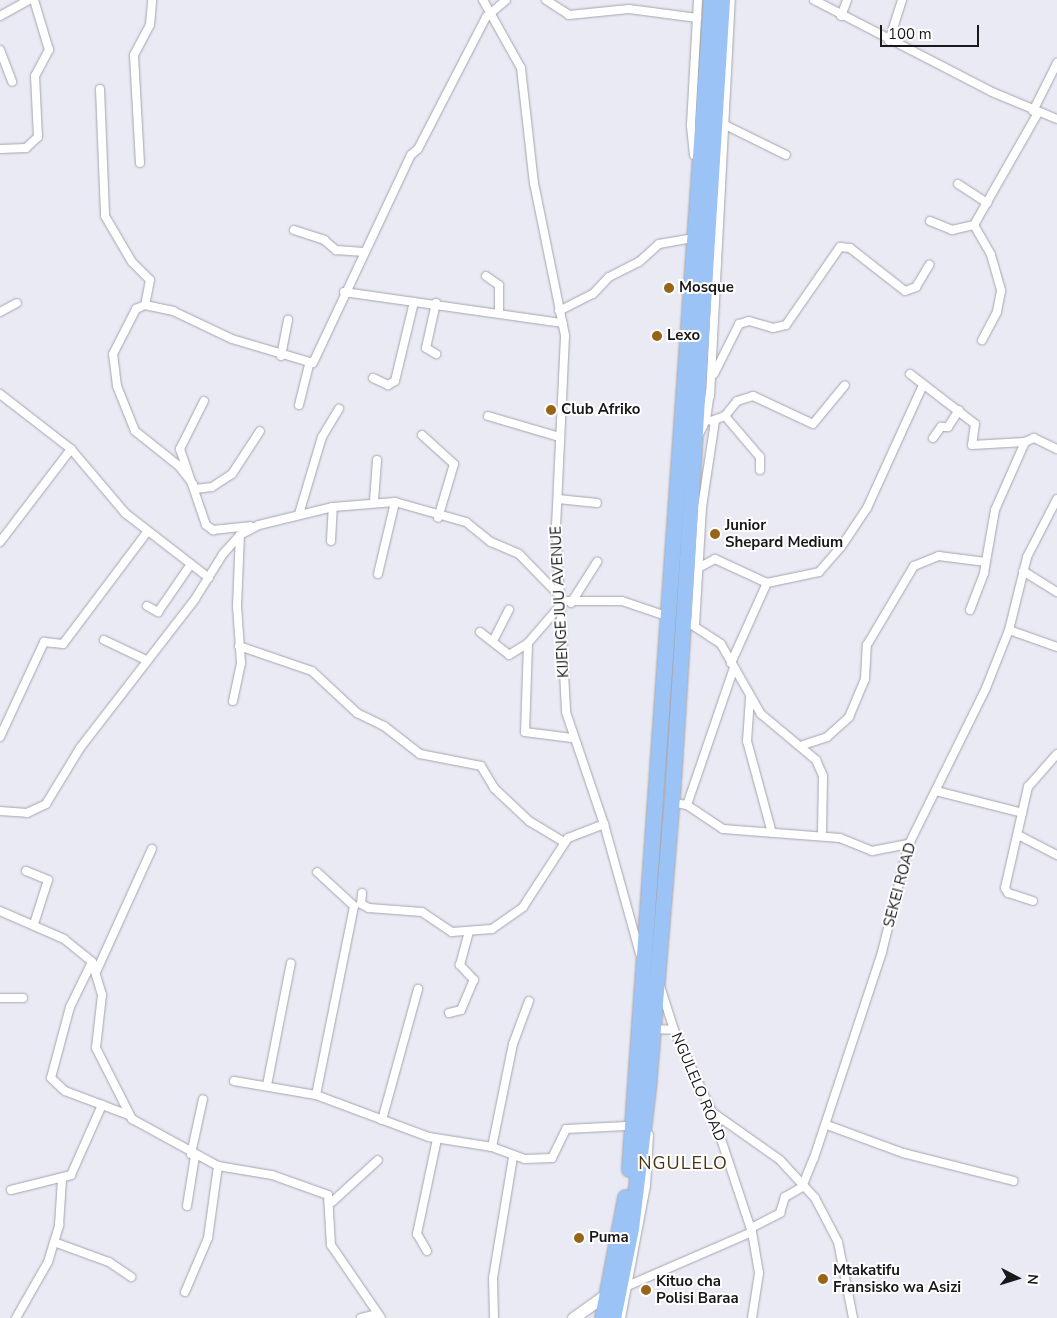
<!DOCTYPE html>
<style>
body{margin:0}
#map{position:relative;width:1057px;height:1318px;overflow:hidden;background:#e9eaf4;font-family:"Nunito Sans",sans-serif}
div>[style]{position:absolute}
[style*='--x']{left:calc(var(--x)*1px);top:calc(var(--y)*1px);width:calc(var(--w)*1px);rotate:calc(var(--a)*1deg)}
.roads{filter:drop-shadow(0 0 1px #a4a5ae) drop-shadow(0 0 1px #a4a5ae)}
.street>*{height:8px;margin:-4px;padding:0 4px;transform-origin:4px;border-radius:4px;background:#fff}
.secondary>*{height:11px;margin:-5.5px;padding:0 5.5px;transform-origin:5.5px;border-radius:5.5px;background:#fff}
.highway>*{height:15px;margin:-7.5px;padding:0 7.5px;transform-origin:7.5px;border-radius:7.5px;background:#9bc3f5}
.dots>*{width:14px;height:14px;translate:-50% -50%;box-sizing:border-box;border:2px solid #fff;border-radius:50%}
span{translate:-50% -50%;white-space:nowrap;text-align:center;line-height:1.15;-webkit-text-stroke:4px #fff;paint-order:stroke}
.poi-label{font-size:15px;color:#19191c;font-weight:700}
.left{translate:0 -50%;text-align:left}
.street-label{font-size:15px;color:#19191c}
.quarter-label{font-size:18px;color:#4c3311;letter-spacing:1px}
.north{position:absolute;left:992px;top:1253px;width:50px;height:50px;-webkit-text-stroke:4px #fff;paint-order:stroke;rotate:95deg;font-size:14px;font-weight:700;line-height:20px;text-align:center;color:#19191c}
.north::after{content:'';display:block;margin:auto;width:18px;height:22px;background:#19191c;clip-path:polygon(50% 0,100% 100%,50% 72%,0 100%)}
.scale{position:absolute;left:880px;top:25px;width:99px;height:22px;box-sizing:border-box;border:2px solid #19191c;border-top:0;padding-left:6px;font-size:15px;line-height:18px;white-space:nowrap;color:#19191c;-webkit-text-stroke:4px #fff;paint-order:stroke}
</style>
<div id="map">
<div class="roads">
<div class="street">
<i style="--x:483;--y:0;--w:78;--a:60.8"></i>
<i style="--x:521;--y:68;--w:116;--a:83.6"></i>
<i style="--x:534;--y:183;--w:156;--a:78.5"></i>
<i style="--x:565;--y:336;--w:189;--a:92.7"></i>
<i style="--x:556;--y:525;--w:187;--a:86.9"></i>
<i style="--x:566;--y:712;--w:118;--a:71.3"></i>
<i style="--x:604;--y:824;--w:135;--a:74.5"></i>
<i style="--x:546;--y:0;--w:27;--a:33"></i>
<i style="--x:569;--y:15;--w:60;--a:-5.7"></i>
<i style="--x:629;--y:9;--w:69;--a:7.5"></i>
<i style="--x:814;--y:0;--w:200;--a:27.3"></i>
<i style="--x:992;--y:92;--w:70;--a:22.6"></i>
<i style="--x:0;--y:16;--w:33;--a:-29"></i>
<i style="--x:841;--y:16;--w:17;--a:-69"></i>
<i style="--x:889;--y:41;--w:43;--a:-72.4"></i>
<i style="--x:0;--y:50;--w:34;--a:69"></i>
<i style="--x:100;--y:89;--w:127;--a:87.7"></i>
<i style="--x:105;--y:216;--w:53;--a:59.6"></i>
<i style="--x:132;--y:262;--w:25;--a:45"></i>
<i style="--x:150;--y:280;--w:25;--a:101"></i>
<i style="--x:1033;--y:111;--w:54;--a:-63.4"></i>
<i style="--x:723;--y:124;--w:70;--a:26.2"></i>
<i style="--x:0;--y:149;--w:26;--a:-2"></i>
<i style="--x:26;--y:148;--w:16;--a:-43"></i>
<i style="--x:38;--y:137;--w:61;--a:-92.8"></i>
<i style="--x:35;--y:76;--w:30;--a:-62"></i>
<i style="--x:49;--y:50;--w:52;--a:-106.7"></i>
<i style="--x:694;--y:155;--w:30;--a:-96"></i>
<i style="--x:691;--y:125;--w:125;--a:-86.8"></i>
<i style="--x:140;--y:163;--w:108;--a:-93.2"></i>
<i style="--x:134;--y:55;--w:34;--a:-62"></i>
<i style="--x:150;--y:25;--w:25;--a:-85"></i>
<i style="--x:958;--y:184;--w:35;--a:33"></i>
<i style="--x:930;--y:221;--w:24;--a:22"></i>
<i style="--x:952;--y:230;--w:23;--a:-13"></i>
<i style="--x:974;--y:225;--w:129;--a:-60.3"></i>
<i style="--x:974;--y:225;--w:34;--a:60"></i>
<i style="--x:991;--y:255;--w:37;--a:74"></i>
<i style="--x:1001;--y:291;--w:21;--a:101"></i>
<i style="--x:997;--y:312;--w:32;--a:118"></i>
<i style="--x:294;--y:230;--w:32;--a:18"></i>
<i style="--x:324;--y:240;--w:16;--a:40"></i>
<i style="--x:336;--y:250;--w:28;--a:4"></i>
<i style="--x:486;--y:276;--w:16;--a:35"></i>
<i style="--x:499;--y:285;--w:28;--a:90"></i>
<i style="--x:344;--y:292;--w:221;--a:8.1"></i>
<i style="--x:436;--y:303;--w:46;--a:102.5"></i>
<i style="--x:426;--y:348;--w:12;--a:31"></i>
<i style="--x:559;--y:311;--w:38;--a:-27"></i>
<i style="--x:593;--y:294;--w:23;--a:-47"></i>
<i style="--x:609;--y:277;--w:34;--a:-27"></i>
<i style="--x:639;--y:262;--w:27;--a:-42"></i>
<i style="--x:659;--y:244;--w:34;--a:-10"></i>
<i style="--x:0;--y:312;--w:19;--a:-28"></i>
<i style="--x:281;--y:356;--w:37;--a:-79"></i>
<i style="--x:714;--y:374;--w:56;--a:-63.4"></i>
<i style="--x:739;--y:324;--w:10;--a:-17"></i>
<i style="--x:749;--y:321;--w:25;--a:16"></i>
<i style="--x:773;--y:328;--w:13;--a:-13"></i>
<i style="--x:786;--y:325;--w:95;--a:-55.3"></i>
<i style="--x:840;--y:247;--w:10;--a:6"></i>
<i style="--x:850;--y:248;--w:70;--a:38"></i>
<i style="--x:905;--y:291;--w:12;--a:-20"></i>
<i style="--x:916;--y:287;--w:26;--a:-59"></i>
<i style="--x:910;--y:374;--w:82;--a:37.6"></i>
<i style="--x:975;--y:424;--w:21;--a:98"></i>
<i style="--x:972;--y:445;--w:53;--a:-3.2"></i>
<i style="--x:373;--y:378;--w:17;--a:25"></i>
<i style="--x:388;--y:385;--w:8;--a:-30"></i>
<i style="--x:395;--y:381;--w:81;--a:-76.5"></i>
<i style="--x:0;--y:394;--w:90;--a:37.8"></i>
<i style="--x:71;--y:449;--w:84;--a:49.8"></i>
<i style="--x:125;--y:513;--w:106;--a:37.7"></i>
<i style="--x:710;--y:396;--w:397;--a:-87"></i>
<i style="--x:204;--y:401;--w:54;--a:116.6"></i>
<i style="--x:180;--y:449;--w:80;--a:71.1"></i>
<i style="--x:206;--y:525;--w:9;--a:36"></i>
<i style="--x:213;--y:530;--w:37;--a:-6"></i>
<i style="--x:299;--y:405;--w:41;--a:-76"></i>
<i style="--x:488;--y:416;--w:75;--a:16.3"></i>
<i style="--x:725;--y:416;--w:54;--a:49.5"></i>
<i style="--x:760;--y:457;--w:13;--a:90"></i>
<i style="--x:711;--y:421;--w:15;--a:-20"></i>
<i style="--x:725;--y:416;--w:19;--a:-51"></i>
<i style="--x:737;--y:401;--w:17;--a:-17"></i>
<i style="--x:753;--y:396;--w:66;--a:25"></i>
<i style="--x:813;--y:424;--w:50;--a:-50.6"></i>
<i style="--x:422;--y:435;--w:43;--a:42.2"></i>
<i style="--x:454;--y:464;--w:56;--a:106.5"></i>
<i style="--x:697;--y:438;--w:20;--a:-63"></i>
<i style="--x:706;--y:420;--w:28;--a:-82"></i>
<i style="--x:933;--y:438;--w:14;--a:-54"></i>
<i style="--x:941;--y:427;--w:7;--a:0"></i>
<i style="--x:948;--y:427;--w:20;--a:-57"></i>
<i style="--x:193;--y:484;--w:23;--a:-128"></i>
<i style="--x:179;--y:466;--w:56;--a:-141.5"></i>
<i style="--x:135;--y:431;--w:48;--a:-111.8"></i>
<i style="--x:117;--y:386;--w:32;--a:-97"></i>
<i style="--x:113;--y:354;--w:51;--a:-62.9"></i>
<i style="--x:136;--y:309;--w:10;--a:-24"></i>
<i style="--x:145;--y:305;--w:29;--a:12"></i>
<i style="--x:173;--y:311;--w:65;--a:25.4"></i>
<i style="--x:232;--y:339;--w:84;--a:16.5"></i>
<i style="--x:313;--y:363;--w:230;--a:-64.8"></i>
<i style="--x:411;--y:155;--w:9;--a:-41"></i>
<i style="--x:418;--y:149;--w:148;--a:-62.7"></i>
<i style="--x:486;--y:17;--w:26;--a:-40"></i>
<i style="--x:195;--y:489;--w:17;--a:-7"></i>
<i style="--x:212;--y:487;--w:24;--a:-33"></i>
<i style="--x:232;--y:474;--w:51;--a:-56.9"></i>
<i style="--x:558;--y:499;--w:39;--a:6"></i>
<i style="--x:374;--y:501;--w:41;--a:-85.8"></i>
<i style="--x:299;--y:514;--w:80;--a:-73.4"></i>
<i style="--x:322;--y:437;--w:33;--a:-59"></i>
<i style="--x:331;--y:541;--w:34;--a:-87"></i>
<i style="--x:0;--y:542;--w:117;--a:-52.6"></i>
<i style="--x:700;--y:567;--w:17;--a:-28"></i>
<i style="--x:715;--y:559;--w:57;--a:24.8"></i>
<i style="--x:1023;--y:571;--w:40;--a:32"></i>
<i style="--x:378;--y:574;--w:74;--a:-76.7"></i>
<i style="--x:558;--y:601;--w:64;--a:0"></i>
<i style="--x:622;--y:601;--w:46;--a:18.8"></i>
<i style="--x:571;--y:603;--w:49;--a:-57.6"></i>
<i style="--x:147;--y:606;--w:13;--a:29"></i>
<i style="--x:158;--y:612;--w:58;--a:-55.5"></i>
<i style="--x:970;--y:610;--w:40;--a:-69"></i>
<i style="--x:984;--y:573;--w:64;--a:-80.1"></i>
<i style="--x:995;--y:510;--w:74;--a:-66.2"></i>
<i style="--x:1025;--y:442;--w:10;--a:-24"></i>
<i style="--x:1034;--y:438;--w:25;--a:26"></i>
<i style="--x:683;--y:619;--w:45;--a:33.3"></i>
<i style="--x:721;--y:644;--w:81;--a:60.3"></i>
<i style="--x:761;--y:714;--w:72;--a:39.9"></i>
<i style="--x:816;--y:760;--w:17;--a:66"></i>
<i style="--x:823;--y:776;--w:60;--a:91"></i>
<i style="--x:695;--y:625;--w:118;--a:-86.6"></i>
<i style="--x:702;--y:507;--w:87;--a:-81.4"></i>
<i style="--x:1009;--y:630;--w:51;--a:19.5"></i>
<i style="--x:480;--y:632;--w:37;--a:38"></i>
<i style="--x:509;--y:655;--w:22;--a:-32"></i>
<i style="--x:528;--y:643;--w:48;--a:-49.3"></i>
<i style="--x:494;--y:639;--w:33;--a:-63"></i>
<i style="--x:104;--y:640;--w:47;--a:25.5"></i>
<i style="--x:528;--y:643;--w:89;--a:91.9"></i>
<i style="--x:525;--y:732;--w:47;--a:7.3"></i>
<i style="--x:239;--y:646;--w:77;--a:18.9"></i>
<i style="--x:312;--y:671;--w:62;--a:43"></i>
<i style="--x:357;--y:713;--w:30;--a:26"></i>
<i style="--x:384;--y:726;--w:46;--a:37.9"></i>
<i style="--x:420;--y:754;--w:62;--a:11.1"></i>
<i style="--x:481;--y:766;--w:26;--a:59"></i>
<i style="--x:494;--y:788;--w:48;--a:43.3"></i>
<i style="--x:529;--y:821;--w:41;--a:31"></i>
<i style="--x:731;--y:663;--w:88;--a:-65.8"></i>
<i style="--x:767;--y:583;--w:53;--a:-11.9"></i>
<i style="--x:819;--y:572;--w:33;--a:-49"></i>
<i style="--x:841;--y:547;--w:47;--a:-56.3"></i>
<i style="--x:867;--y:508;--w:135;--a:-65.5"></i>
<i style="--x:750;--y:698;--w:43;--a:94"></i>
<i style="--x:747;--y:741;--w:95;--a:74.8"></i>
<i style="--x:233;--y:701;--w:39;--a:-78"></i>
<i style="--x:241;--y:663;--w:57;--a:-94"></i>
<i style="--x:237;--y:606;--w:71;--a:-87.6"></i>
<i style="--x:0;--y:737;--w:105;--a:-65.1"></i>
<i style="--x:44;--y:642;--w:19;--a:6"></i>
<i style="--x:63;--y:644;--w:140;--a:-53.1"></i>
<i style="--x:803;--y:745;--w:25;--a:-18"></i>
<i style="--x:827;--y:737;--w:30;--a:-42"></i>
<i style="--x:849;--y:717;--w:41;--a:-67.2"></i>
<i style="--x:865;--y:679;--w:34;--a:-87"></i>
<i style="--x:867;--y:645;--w:92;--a:-59.3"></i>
<i style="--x:914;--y:566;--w:27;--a:-22"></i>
<i style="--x:939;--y:556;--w:47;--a:7.3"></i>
<i style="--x:936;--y:791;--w:89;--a:14.3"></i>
<i style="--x:671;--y:802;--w:16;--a:11"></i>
<i style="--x:687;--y:805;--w:43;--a:33.7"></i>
<i style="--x:723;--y:829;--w:117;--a:4.4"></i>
<i style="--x:840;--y:838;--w:35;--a:22"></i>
<i style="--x:872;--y:851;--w:38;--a:-11"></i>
<i style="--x:687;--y:805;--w:142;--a:-71.1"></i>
<i style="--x:0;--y:811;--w:27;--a:4"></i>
<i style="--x:27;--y:813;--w:21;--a:-25"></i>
<i style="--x:46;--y:804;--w:66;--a:-58.7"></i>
<i style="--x:80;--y:748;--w:188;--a:-52.3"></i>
<i style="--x:195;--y:599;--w:53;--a:-58.1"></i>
<i style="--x:223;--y:554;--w:25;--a:-48"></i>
<i style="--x:240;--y:535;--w:21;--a:-28"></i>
<i style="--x:259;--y:525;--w:76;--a:-13.7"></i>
<i style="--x:333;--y:507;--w:62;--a:-4.6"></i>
<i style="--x:395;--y:502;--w:74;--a:15.7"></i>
<i style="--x:466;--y:522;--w:32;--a:39"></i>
<i style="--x:491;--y:542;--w:30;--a:23"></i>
<i style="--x:519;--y:554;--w:56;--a:45.7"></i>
<i style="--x:1020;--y:836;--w:42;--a:27.2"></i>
<i style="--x:26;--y:871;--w:24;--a:22"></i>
<i style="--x:48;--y:880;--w:46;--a:107.7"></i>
<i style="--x:362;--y:893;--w:11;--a:95"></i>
<i style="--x:361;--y:904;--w:9;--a:27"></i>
<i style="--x:369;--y:908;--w:53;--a:4.3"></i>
<i style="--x:422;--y:912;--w:36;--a:34"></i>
<i style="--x:452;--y:932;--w:40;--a:-4.3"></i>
<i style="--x:492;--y:929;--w:38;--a:-35"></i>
<i style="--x:523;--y:907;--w:82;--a:-56.9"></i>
<i style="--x:568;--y:838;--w:39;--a:-21"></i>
<i style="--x:1033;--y:901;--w:26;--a:-162"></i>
<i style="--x:1008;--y:893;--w:6;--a:-121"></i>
<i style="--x:1005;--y:888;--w:104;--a:-77.2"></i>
<i style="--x:1028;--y:787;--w:44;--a:-48.7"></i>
<i style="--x:0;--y:911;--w:70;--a:23.6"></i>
<i style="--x:64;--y:939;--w:36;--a:39"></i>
<i style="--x:92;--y:962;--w:34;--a:73"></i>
<i style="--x:102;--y:995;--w:53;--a:96.5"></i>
<i style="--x:96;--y:1048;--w:80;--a:63.1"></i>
<i style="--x:132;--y:1119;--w:98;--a:28.7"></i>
<i style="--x:218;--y:1166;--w:55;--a:9.5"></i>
<i style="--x:272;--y:1175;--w:59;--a:19.7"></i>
<i style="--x:328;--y:1195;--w:50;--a:86.6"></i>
<i style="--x:331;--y:1245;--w:88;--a:55.6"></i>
<i style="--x:92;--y:962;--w:50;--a:116.1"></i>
<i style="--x:70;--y:1007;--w:73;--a:105"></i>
<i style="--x:51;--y:1078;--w:19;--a:43"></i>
<i style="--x:65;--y:1091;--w:68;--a:20.6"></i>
<i style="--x:97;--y:970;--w:133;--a:-65.6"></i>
<i style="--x:660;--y:986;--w:46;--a:72.3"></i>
<i style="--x:674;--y:1030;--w:90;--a:65.1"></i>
<i style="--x:712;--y:1112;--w:126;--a:71.6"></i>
<i style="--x:752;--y:1232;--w:42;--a:80.3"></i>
<i style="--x:759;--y:1273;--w:46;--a:98.8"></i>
<i style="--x:0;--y:998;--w:23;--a:0"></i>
<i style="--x:449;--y:1013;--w:12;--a:-14"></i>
<i style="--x:461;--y:1010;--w:33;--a:-67"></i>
<i style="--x:474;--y:980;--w:21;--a:-133"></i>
<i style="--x:460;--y:965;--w:34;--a:-75"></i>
<i style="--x:651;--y:1029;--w:23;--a:2"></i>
<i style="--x:234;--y:1081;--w:83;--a:9.7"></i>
<i style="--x:316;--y:1095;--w:121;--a:20.4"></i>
<i style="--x:429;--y:1137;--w:64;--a:9"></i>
<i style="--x:492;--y:1147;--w:35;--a:20"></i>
<i style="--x:525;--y:1159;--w:27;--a:-2"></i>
<i style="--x:552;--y:1158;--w:32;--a:-64"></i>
<i style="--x:566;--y:1129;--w:60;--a:-2.9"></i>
<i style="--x:267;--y:1085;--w:124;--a:-78.9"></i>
<i style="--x:316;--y:1095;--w:193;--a:-78.6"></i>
<i style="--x:354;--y:906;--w:50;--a:-137.4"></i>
<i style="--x:712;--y:1112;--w:83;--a:35.2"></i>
<i style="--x:780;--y:1160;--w:52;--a:47.4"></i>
<i style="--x:815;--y:1198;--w:50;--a:62.4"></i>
<i style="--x:838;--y:1242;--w:77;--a:78.8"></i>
<i style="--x:382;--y:1120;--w:136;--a:-74.6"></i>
<i style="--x:827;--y:1125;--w:81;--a:20.2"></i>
<i style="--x:903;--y:1153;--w:114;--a:14.2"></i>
<i style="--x:492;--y:1147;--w:105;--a:-78.5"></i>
<i style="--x:513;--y:1044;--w:46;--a:-69.6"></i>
<i style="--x:191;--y:1154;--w:56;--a:-77.7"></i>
<i style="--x:11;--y:1190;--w:62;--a:-14"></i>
<i style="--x:71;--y:1175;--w:77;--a:-66.1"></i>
<i style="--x:332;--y:1202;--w:62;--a:-42.4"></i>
<i style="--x:187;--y:1206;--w:51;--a:-80.9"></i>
<i style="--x:751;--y:1228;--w:33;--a:-27"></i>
<i style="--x:780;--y:1213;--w:17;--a:-73"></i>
<i style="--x:785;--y:1197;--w:20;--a:-30"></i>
<i style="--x:802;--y:1187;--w:31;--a:-68"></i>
<i style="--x:814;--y:1158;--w:217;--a:-71.7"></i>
<i style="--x:882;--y:952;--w:111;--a:-76"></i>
<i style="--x:909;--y:844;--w:174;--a:-63.7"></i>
<i style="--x:986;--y:688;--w:62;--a:-68.4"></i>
<i style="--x:1009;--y:630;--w:75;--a:-76.1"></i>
<i style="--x:1027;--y:557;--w:65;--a:-62.7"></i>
<i style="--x:54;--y:1242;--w:59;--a:20"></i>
<i style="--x:109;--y:1262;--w:27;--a:34"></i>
<i style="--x:427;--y:1251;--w:20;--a:-120"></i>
<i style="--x:417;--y:1234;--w:97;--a:-78.1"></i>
<i style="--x:625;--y:1287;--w:138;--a:-23.4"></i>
<i style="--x:185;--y:1292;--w:59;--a:-66.9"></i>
<i style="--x:208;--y:1238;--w:73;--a:-82.1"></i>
<i style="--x:16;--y:1318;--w:64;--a:-60.3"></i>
<i style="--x:48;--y:1262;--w:39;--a:-73"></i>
<i style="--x:59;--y:1225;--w:45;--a:-86.2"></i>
<i style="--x:361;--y:1318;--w:16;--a:-14"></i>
<i style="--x:494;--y:1318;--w:40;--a:-91.4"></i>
<i style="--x:493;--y:1278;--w:123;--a:-80.6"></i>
<i style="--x:621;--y:1318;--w:134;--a:-79.3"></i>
<i style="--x:646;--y:1186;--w:51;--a:-86.6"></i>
</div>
<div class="secondary">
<i style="--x:573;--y:1318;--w:43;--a:-35.5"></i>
</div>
<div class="highway">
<i style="--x:629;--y:1169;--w:1172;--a:-85.99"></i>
<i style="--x:602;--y:1318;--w:123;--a:-79.2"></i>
<i style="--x:613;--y:1318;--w:92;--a:-78.7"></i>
<i style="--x:631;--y:1228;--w:141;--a:-83.1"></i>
<i style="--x:648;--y:1088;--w:292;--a:-85.3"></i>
<i style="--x:672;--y:797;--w:799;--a:-86.41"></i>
</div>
</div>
<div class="dots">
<i style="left:669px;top:288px;background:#976418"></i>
<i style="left:657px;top:336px;background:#976418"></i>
<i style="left:551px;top:410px;background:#976418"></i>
<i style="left:715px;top:534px;background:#976418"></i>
<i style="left:579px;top:1238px;background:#976418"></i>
<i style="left:823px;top:1279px;background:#976418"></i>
<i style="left:646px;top:1290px;background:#976418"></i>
</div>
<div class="poi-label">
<span class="left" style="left:679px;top:288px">Mosque</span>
<span class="left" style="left:667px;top:336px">Lexo</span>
<span class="left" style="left:561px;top:410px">Club Afriko</span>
<span class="left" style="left:725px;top:534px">Junior<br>Shepard Medium</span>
<span class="left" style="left:589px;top:1238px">Puma</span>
<span class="left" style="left:833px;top:1279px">Mtakatifu<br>Fransisko wa Asizi</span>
<span class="left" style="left:656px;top:1290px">Kituo cha<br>Polisi Baraa</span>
</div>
<div class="street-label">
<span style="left:560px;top:602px;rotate:-93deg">KIJENGE JUU AVENUE</span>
<span style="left:900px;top:885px;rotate:-75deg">SEKEI ROAD</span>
<span style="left:698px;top:1087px;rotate:67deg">NGULELO ROAD</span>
</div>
<div class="quarter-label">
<span style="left:683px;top:1163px">NGULELO</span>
</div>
<div class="north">N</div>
<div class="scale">100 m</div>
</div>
